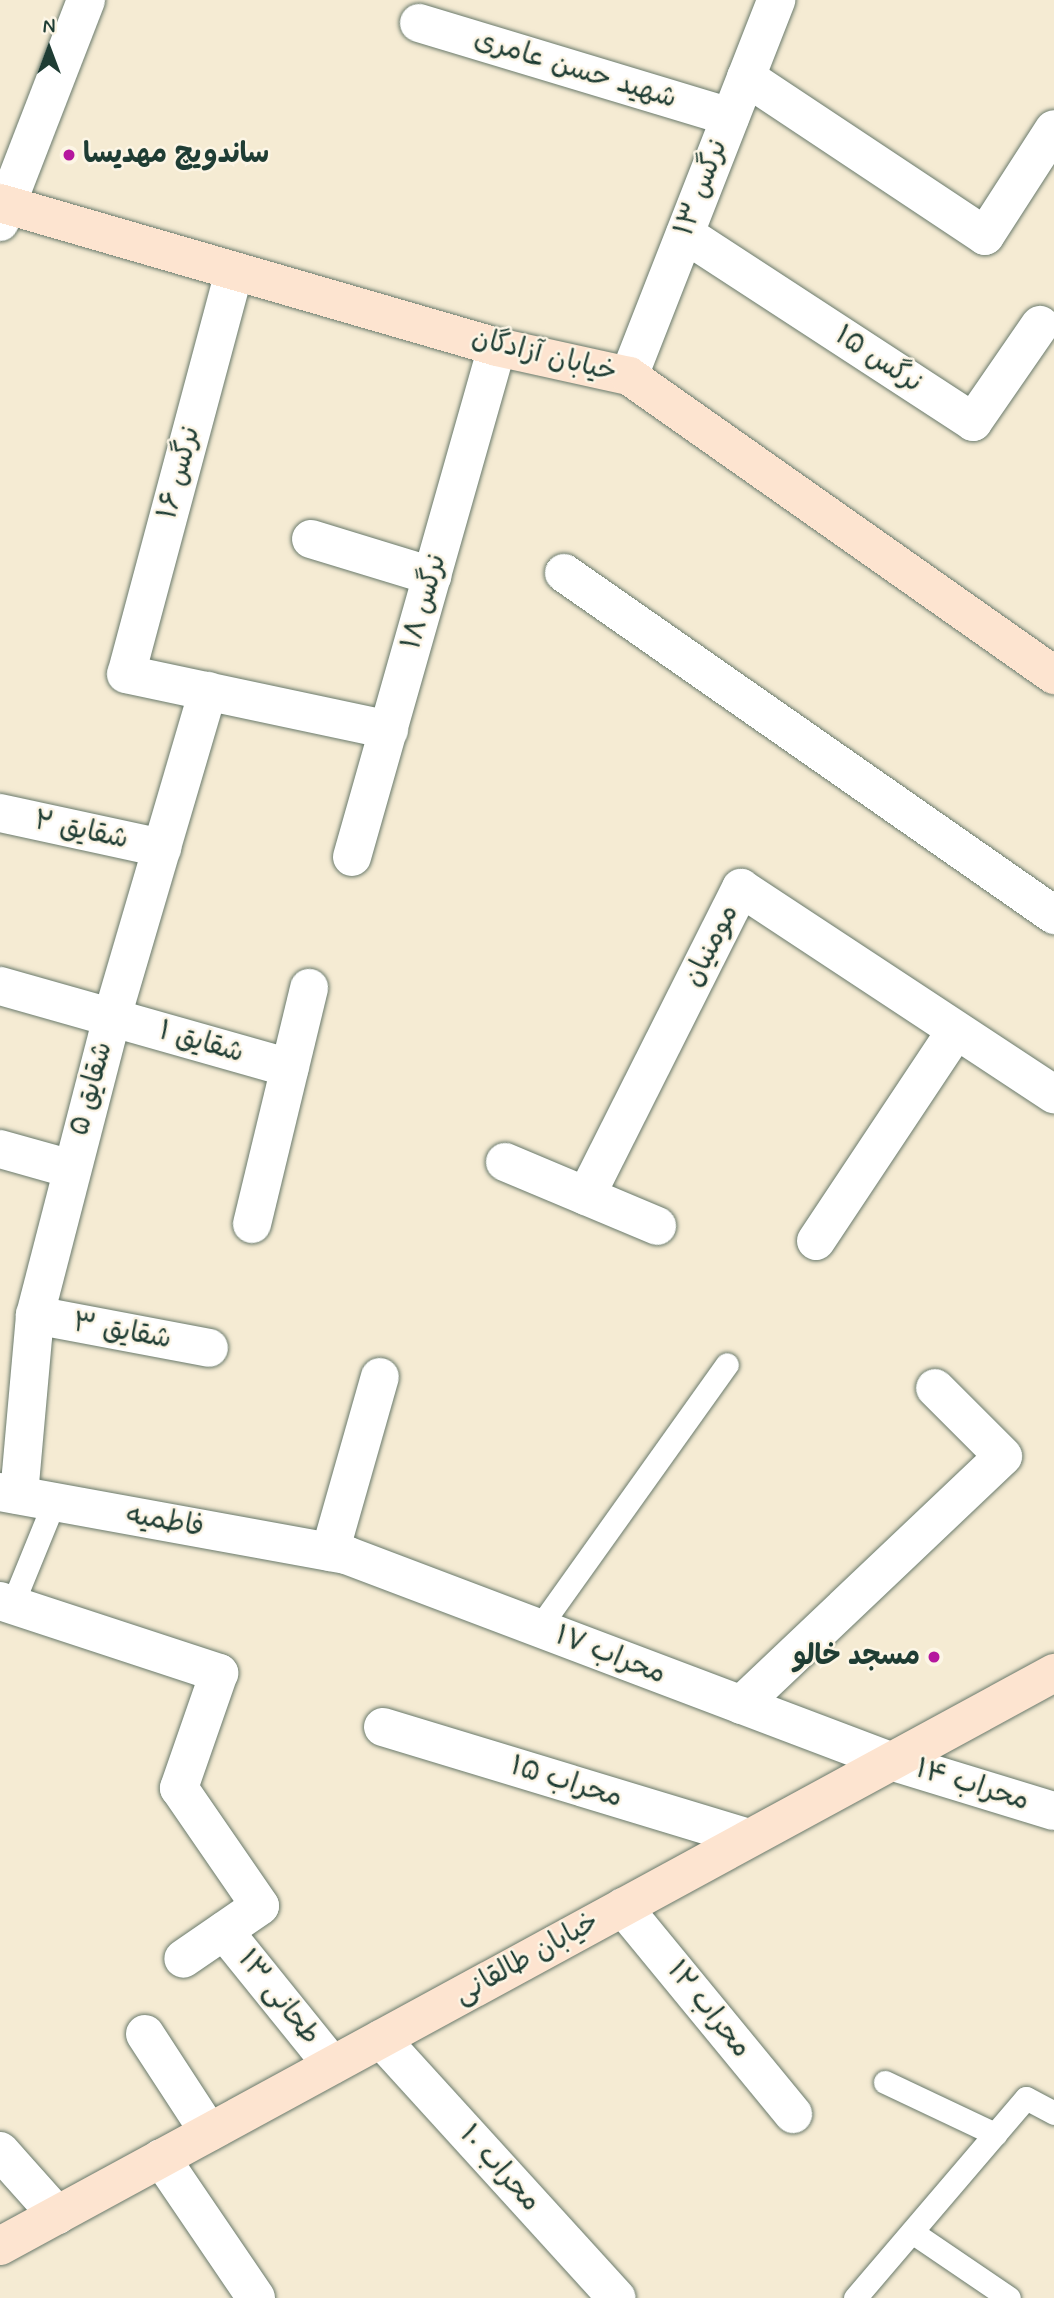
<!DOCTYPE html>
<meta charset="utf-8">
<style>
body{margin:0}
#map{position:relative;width:1054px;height:2298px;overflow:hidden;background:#f5ebd3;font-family:Mynerve,"Playpen Sans Arabic",sans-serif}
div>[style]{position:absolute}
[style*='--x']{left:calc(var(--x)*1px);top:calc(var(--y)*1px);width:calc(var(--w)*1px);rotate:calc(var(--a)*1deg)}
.roads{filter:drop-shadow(0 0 2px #6a7a6c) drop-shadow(0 0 2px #6a7a6c)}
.service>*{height:23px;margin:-11.5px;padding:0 11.5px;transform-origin:11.5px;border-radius:11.5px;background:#fff}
.minor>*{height:38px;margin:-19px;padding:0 19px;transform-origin:19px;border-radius:19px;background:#fff}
.secondary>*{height:38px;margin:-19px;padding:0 19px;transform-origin:19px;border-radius:19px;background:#fde4d0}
.dots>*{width:19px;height:19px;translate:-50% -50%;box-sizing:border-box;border:4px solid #fcf5e5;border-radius:50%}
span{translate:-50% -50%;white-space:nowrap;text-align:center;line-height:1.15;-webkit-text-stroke:5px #fcf5e5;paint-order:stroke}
.street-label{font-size:28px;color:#1f3d34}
.poi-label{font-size:28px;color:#1f3d34;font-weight:700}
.left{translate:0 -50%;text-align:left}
.right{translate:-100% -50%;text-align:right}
.north{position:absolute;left:14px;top:14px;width:70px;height:70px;-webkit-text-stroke:5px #fcf5e5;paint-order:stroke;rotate:0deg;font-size:19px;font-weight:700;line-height:28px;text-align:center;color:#1f3d34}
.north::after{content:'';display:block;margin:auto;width:24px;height:32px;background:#1f3d34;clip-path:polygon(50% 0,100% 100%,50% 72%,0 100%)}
</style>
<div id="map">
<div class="roads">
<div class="service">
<i style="--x:12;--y:1605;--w:111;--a:-67.8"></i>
<i style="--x:538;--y:1629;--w:325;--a:-54.5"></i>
<i style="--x:885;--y:2082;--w:122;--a:25.3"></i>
<i style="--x:912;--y:2232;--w:117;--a:34.2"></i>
<i style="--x:855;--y:2298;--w:263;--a:-49.5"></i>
<i style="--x:1026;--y:2098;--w:32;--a:28"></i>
</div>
<div class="minor">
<i style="--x:419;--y:23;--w:325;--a:16.8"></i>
<i style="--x:746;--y:77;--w:287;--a:33.6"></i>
<i style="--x:985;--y:236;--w:127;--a:-57.2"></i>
<i style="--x:0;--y:222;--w:238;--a:-68.8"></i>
<i style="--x:685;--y:234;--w:344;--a:33.1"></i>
<i style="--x:973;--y:422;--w:118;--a:-55.4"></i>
<i style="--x:234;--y:272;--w:416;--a:105"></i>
<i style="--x:126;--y:674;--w:269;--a:12"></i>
<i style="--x:629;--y:376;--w:404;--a:-68.6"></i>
<i style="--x:311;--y:539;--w:127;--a:17"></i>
<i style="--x:564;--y:573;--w:598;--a:34.91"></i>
<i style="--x:0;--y:813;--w:166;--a:12.2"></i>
<i style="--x:352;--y:857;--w:530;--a:-74.13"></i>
<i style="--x:0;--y:986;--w:301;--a:15.8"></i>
<i style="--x:0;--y:1149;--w:74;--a:15.7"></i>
<i style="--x:505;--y:1162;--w:165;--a:22.8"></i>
<i style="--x:586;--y:1196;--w:345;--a:-63.3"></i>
<i style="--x:741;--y:888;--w:375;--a:33.4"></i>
<i style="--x:252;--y:1224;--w:243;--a:-76.4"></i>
<i style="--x:816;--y:1241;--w:251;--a:-56.4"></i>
<i style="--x:35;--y:1315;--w:177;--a:10.7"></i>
<i style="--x:0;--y:1492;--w:352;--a:10.3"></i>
<i style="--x:346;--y:1555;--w:582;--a:20.74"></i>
<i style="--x:890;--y:1761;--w:171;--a:17"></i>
<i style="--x:19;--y:1495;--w:181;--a:-84.9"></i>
<i style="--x:35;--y:1315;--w:308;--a:-75.5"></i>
<i style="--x:112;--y:1017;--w:340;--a:-73.6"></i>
<i style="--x:330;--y:1552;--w:182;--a:-74.1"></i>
<i style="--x:0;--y:1601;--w:231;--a:18.2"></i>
<i style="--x:219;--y:1673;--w:122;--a:109.2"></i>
<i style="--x:179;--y:1788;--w:143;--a:55.5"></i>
<i style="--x:260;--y:1906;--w:93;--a:145.5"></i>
<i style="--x:741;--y:1705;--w:361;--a:-43.5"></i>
<i style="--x:1003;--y:1456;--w:96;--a:-135"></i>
<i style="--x:383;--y:1727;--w:382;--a:16.9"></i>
<i style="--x:623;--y:1907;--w:268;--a:50.6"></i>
<i style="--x:224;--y:1931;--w:172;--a:51.1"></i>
<i style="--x:145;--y:2034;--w:117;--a:56.9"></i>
<i style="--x:381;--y:2039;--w:350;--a:47.7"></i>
<i style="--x:0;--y:2151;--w:86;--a:48.3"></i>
<i style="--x:161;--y:2158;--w:169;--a:55.8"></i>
</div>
<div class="secondary">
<i style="--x:0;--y:203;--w:517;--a:16.16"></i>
<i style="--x:497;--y:347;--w:135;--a:12.4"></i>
<i style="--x:629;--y:376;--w:520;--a:35.13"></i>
<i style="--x:0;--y:2246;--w:1200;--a:-28.53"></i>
</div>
</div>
<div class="dots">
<i style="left:69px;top:155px;background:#b5179e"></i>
<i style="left:934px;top:1657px;background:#b5179e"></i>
</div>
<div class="street-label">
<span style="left:575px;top:70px;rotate:17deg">شهید حسن عامری</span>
<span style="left:702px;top:188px;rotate:-69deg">نرگس ۱۳</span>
<span style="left:544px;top:356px;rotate:14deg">خیابان آزادگان</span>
<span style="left:878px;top:360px;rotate:33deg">نرگس ۱۵</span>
<span style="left:180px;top:473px;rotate:-75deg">نرگس ۱۶</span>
<span style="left:425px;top:602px;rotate:-74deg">نرگس ۱۸</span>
<span style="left:81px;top:831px;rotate:12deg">شقایق ۲</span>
<span style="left:712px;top:946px;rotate:-63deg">مومنیان</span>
<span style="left:201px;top:1043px;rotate:16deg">شقایق ۱</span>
<span style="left:92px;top:1089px;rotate:-75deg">شقایق ۵</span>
<span style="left:122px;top:1332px;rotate:10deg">شقایق ۳</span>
<span style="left:165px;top:1522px;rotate:10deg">فاطمیه</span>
<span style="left:610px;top:1656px;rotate:21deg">محراب ۱۷</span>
<span style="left:566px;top:1783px;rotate:17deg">محراب ۱۵</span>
<span style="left:972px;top:1786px;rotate:17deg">محراب ۱۴</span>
<span style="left:527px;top:1959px;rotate:-29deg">خیابان طالقانی</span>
<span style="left:278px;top:1998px;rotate:51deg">طحانی ۱۳</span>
<span style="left:708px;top:2010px;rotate:51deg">محراب ۱۲</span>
<span style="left:499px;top:2169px;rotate:48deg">۱۰ محراب</span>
</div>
<div class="poi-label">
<span class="left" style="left:83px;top:155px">ساندویچ مهدیسا</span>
<span class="right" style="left:920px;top:1657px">مسجد خالو</span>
</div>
<div class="north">N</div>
</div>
